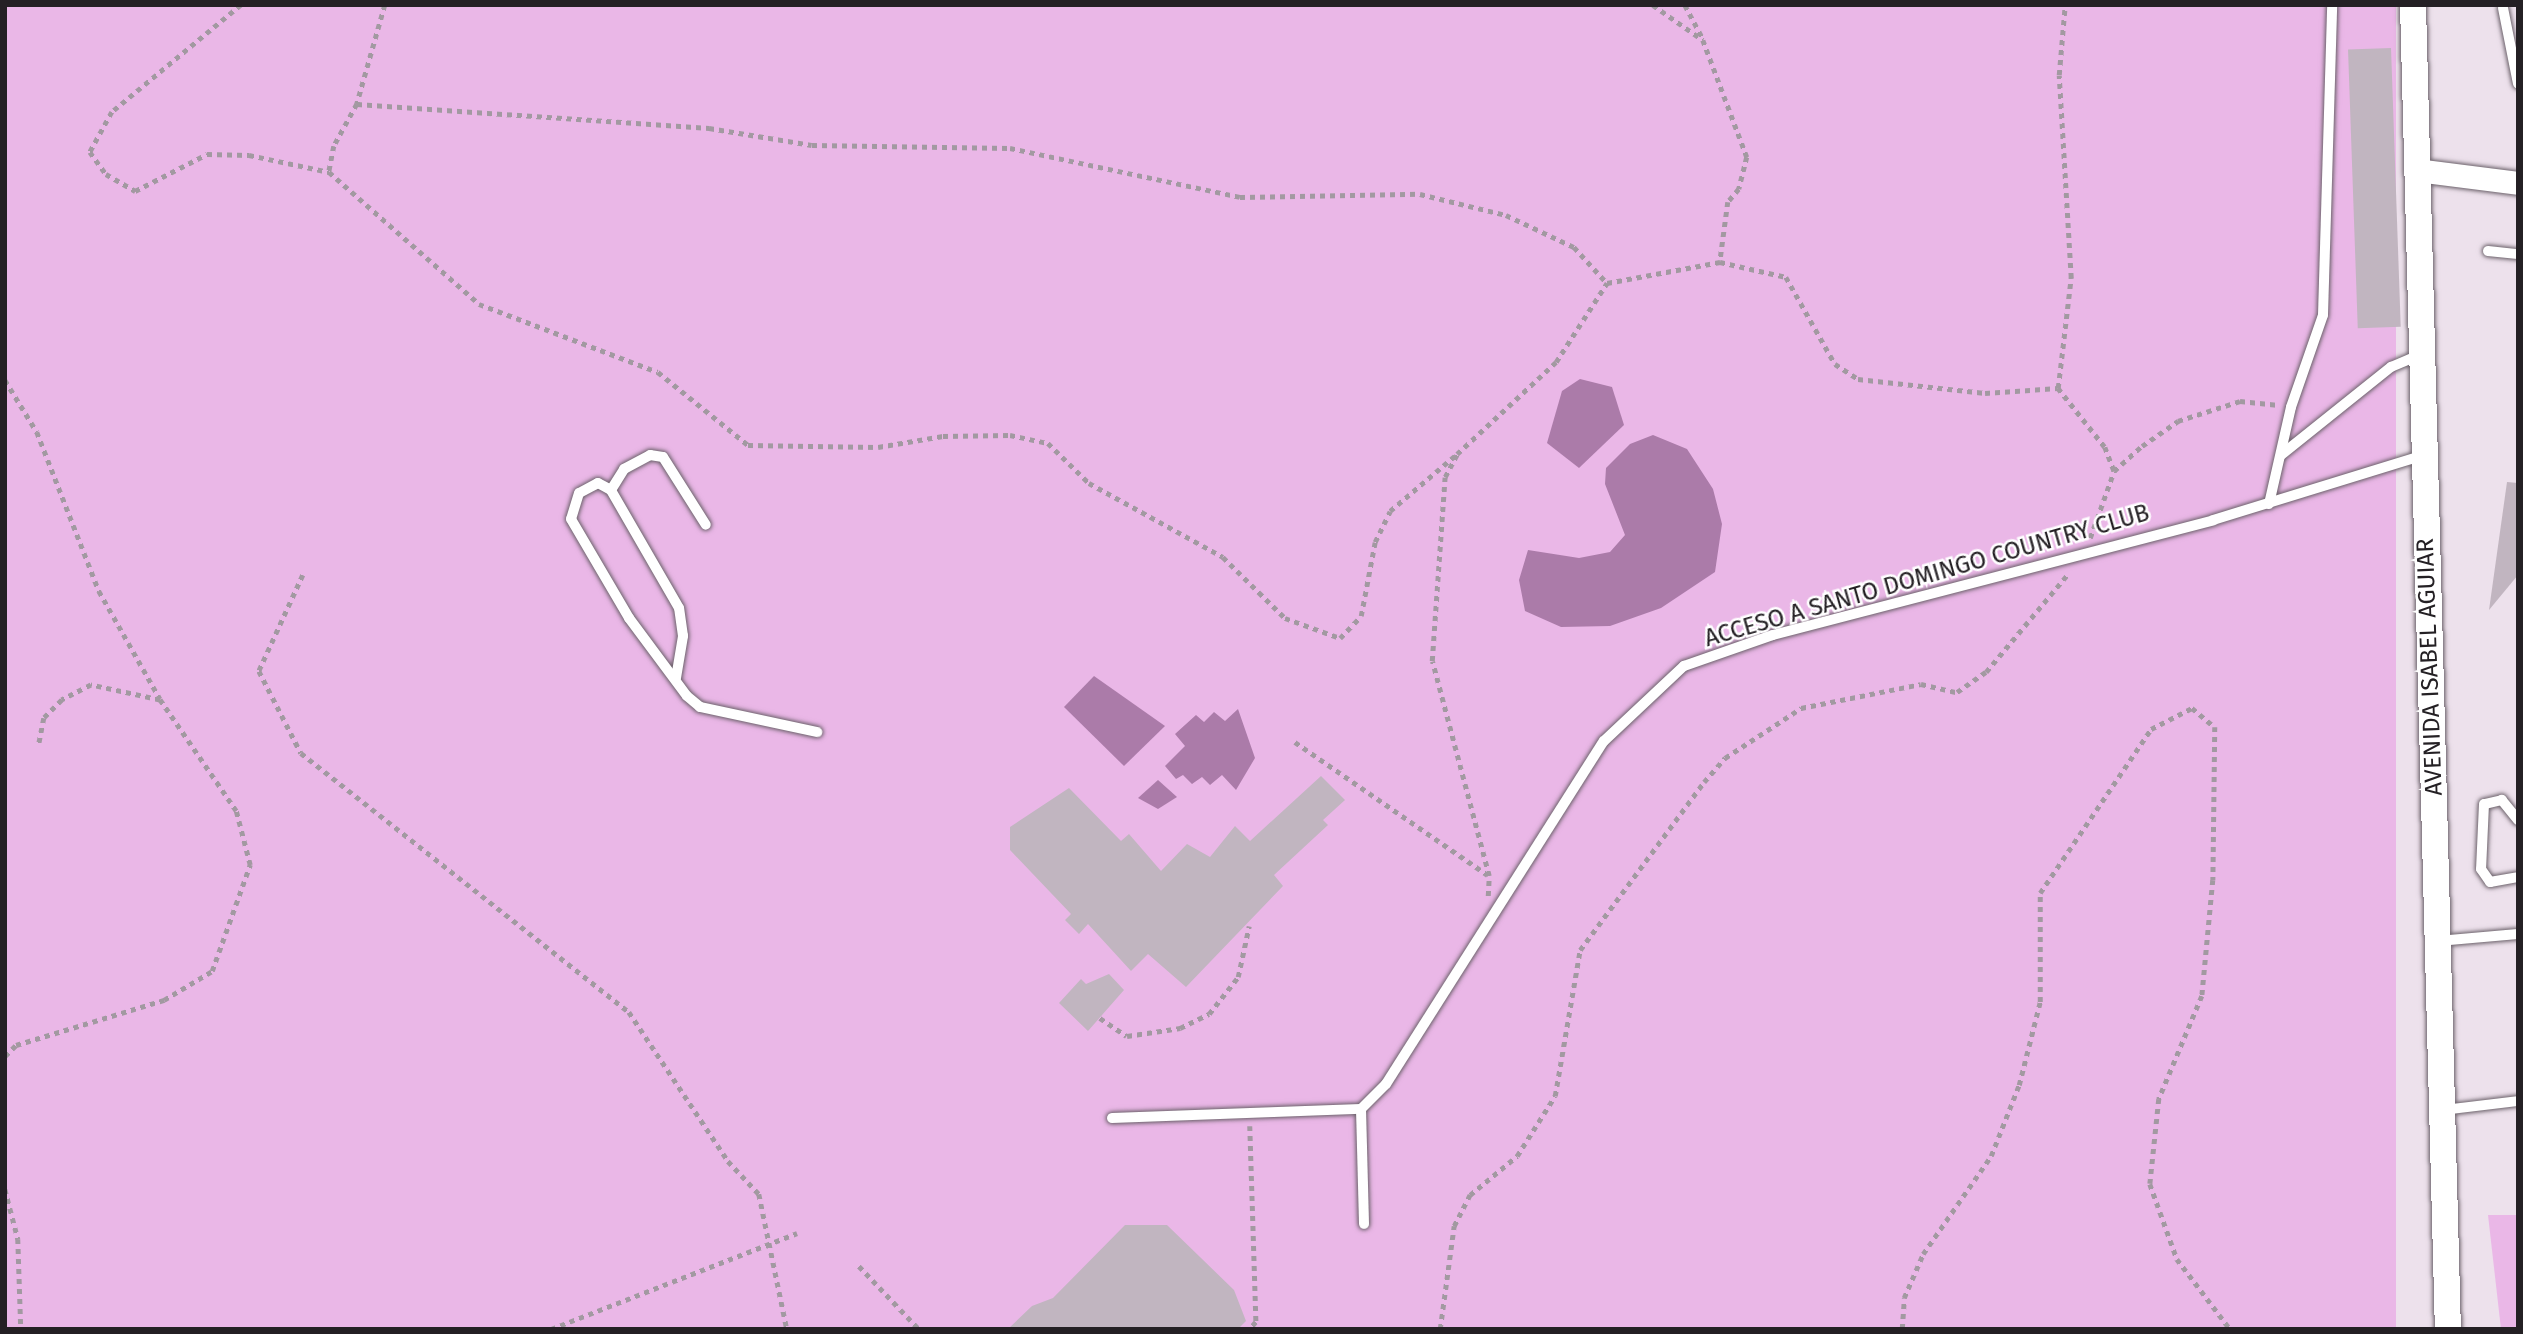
<!DOCTYPE html>
<style>
body{margin:0}
#map{position:relative;width:2523px;height:1334px;overflow:hidden;background:#ede1ec;font-family:"Fira Sans",sans-serif}
div>[style]{position:absolute}
[style*='--x']{left:calc(var(--x)*1px);top:calc(var(--y)*1px);width:calc(var(--w)*1px);rotate:calc(var(--a)*1deg)}
.green>*{inset:0;background:#eab7e7;transform-origin:0 0}
.water>*{inset:0;background:#ab7ba9}
.building>*{inset:0;background:#c1b5c0;transform-origin:0 0}
.path>*{height:4.5px;margin-top:-2.25px;transform-origin:0;background:repeating-linear-gradient(90deg,#a299a1 0 5px,transparent 0 10px)}
.roads{filter:drop-shadow(0 0 2px #6c626b) drop-shadow(0 0 2px #6c626b)}
.service>*{height:10px;margin:-5px;padding:0 5px;transform-origin:5px;border-radius:5px;background:#fff}
.tertiary>*{height:23px;margin:-11.5px;padding:0 11.5px;transform-origin:11.5px;border-radius:11.5px;background:#fff}
.secondary>*{height:26px;margin:-13px;padding:0 13px;transform-origin:13px;border-radius:13px;background:#fff}
span{translate:-50% -50%;white-space:nowrap;text-align:center;line-height:1.15;-webkit-text-stroke:5px #fff;paint-order:stroke}
.street-label{font-size:24px;color:#242024}
.frame{position:absolute;inset:0;border:7px solid #242024;pointer-events:none}
</style>
<div id="map">
<div class="green">
<i style="left:5px;top:5px;width:2391px;height:1324px"></i>
<i style="clip-path:polygon(2488px 1215px,2518px 1215px,2518px 1329px,2501px 1329px)"></i>
</div>
<div class="water">
<i style="clip-path:polygon(1580px 379px,1612px 387px,1624px 425px,1579px 468px,1547px 443px,1562px 391px)"></i>
<i style="clip-path:polygon(1653px 435px,1687px 449px,1713px 489px,1722px 524px,1715px 572px,1661px 608px,1610px 626px,1561px 627px,1525px 611px,1519px 580px,1528px 550px,1579px 558px,1610px 552px,1625px 535px,1605px 484px,1606px 468px,1630px 444px)"></i>
<i style="clip-path:polygon(1094px 676px,1165px 726px,1124px 766px,1064px 707px)"></i>
<i style="clip-path:polygon(1238px 709px,1255px 758px,1236px 790px,1222px 775px,1210px 785px,1202px 777px,1192px 784px,1183px 775px,1176px 779px,1165px 766px,1185px 746px,1175px 734px,1196px 715px,1204px 722px,1214px 712px,1225px 721px)"></i>
<i style="clip-path:polygon(1158px 780px,1177px 797px,1158px 809px,1138px 798px)"></i>
</div>
<div class="building">
<i style="left:2391px;top:48px;width:279px;height:43px;rotate:88deg"></i>
<i style="clip-path:polygon(2507px 482px,2518px 483px,2518px 575px,2489px 610px)"></i>
<i style="clip-path:polygon(1321px 776px,1345px 800px,1323px 820px,1328px 825px,1274px 875px,1283px 886px,1186px 987px,1148px 954px,1131px 971px,1088px 924px,1079px 934px,1065px 920px,1071px 914px,1010px 850px,1010px 827px,1069px 788px,1121px 841px,1129px 834px,1161px 871px,1187px 844px,1210px 857px,1235px 826px,1250px 841px)"></i>
<i style="clip-path:polygon(1109px 974px,1124px 990px,1088px 1031px,1059px 1003px,1081px 979px,1086px 984px)"></i>
<i style="clip-path:polygon(1125px 1225px,1167px 1225px,1234px 1290px,1246px 1321px,1238px 1329px,1008px 1329px,1032px 1306px,1053px 1298px)"></i>
</div>
<div class="path">
<i style="--x:241;--y:5;--w:168;--a:140.3"></i>
<i style="--x:112;--y:112;--w:46;--a:118.8"></i>
<i style="--x:90;--y:152;--w:27;--a:54"></i>
<i style="--x:106;--y:174;--w:34;--a:30"></i>
<i style="--x:135;--y:191;--w:81;--a:-27.2"></i>
<i style="--x:207;--y:154;--w:42;--a:1.4"></i>
<i style="--x:249;--y:155;--w:82;--a:12"></i>
<i style="--x:385;--y:5;--w:103;--a:105.8"></i>
<i style="--x:357;--y:104;--w:48;--a:118.7"></i>
<i style="--x:334;--y:146;--w:26;--a:101"></i>
<i style="--x:329;--y:172;--w:200;--a:41.3"></i>
<i style="--x:479;--y:304;--w:191;--a:20.8"></i>
<i style="--x:658;--y:372;--w:116;--a:39"></i>
<i style="--x:748;--y:445;--w:130;--a:0.9"></i>
<i style="--x:878;--y:447;--w:66;--a:-9.6"></i>
<i style="--x:943;--y:436;--w:67;--a:-0.9"></i>
<i style="--x:1010;--y:435;--w:39;--a:12"></i>
<i style="--x:1048;--y:443;--w:57;--a:44.3"></i>
<i style="--x:1089;--y:483;--w:153;--a:28.9"></i>
<i style="--x:1223;--y:557;--w:87;--a:44.5"></i>
<i style="--x:1285;--y:618;--w:59;--a:20"></i>
<i style="--x:1340;--y:638;--w:30;--a:-46"></i>
<i style="--x:1361;--y:616;--w:75;--a:-79.3"></i>
<i style="--x:1375;--y:542;--w:34;--a:-64"></i>
<i style="--x:1390;--y:511;--w:88;--a:-40.4"></i>
<i style="--x:1653;--y:5;--w:61;--a:35"></i>
<i style="--x:1703;--y:40;--w:125;--a:69.4"></i>
<i style="--x:1747;--y:157;--w:33;--a:104"></i>
<i style="--x:1739;--y:189;--w:17;--a:130"></i>
<i style="--x:1728;--y:202;--w:61;--a:97.6"></i>
<i style="--x:1685;--y:5;--w:38;--a:62"></i>
<i style="--x:357;--y:104;--w:353;--a:3.9"></i>
<i style="--x:709;--y:128;--w:104;--a:9.4"></i>
<i style="--x:812;--y:145;--w:198;--a:0.9"></i>
<i style="--x:1010;--y:148;--w:235;--a:12"></i>
<i style="--x:1240;--y:197;--w:180;--a:-1"></i>
<i style="--x:1420;--y:194;--w:89;--a:13.7"></i>
<i style="--x:1506;--y:215;--w:75;--a:25.2"></i>
<i style="--x:1574;--y:247;--w:49;--a:47.5"></i>
<i style="--x:5;--y:380;--w:61;--a:58.4"></i>
<i style="--x:37;--y:432;--w:171;--a:68.7"></i>
<i style="--x:99;--y:591;--w:124;--a:60.5"></i>
<i style="--x:2058;--y:388;--w:111;--a:-83.3"></i>
<i style="--x:2071;--y:278;--w:203;--a:-93.4"></i>
<i style="--x:2059;--y:75;--w:70;--a:-85.1"></i>
<i style="--x:2090;--y:538;--w:71;--a:-70.3"></i>
<i style="--x:2114;--y:471;--w:38;--a:-42"></i>
<i style="--x:2142;--y:446;--w:44;--a:-34.8"></i>
<i style="--x:2178;--y:421;--w:65;--a:-17.9"></i>
<i style="--x:2240;--y:401;--w:39;--a:6"></i>
<i style="--x:303;--y:575;--w:106;--a:114.6"></i>
<i style="--x:259;--y:671;--w:92;--a:62.9"></i>
<i style="--x:301;--y:753;--w:418;--a:38.3"></i>
<i style="--x:629;--y:1012;--w:179;--a:56.4"></i>
<i style="--x:728;--y:1161;--w:45;--a:46.8"></i>
<i style="--x:759;--y:1194;--w:138;--a:78.3"></i>
<i style="--x:1295;--y:742;--w:234;--a:34.6"></i>
<i style="--x:1488;--y:896;--w:20;--a:-87"></i>
<i style="--x:1489;--y:876;--w:222;--a:-104.8"></i>
<i style="--x:1432;--y:661;--w:184;--a:-86"></i>
<i style="--x:1445;--y:477;--w:26;--a:-62"></i>
<i style="--x:1457;--y:454;--w:135;--a:-42.9"></i>
<i style="--x:1556;--y:362;--w:94;--a:-57.2"></i>
<i style="--x:1607;--y:283;--w:115;--a:-10.5"></i>
<i style="--x:1720;--y:262;--w:68;--a:12.8"></i>
<i style="--x:1786;--y:277;--w:100;--a:60.6"></i>
<i style="--x:1835;--y:364;--w:27;--a:33"></i>
<i style="--x:1858;--y:379;--w:128;--a:6.3"></i>
<i style="--x:1985;--y:393;--w:73;--a:-3.9"></i>
<i style="--x:2058;--y:388;--w:75;--a:51.5"></i>
<i style="--x:2105;--y:447;--w:26;--a:69"></i>
<i style="--x:1100;--y:1018;--w:32;--a:34"></i>
<i style="--x:1127;--y:1036;--w:54;--a:-8.6"></i>
<i style="--x:1180;--y:1028;--w:32;--a:-26"></i>
<i style="--x:1209;--y:1014;--w:47;--a:-51.9"></i>
<i style="--x:1238;--y:977;--w:52;--a:-77.8"></i>
<i style="--x:5;--y:1056;--w:16;--a:-45"></i>
<i style="--x:16;--y:1045;--w:155;--a:-16.9"></i>
<i style="--x:164;--y:1000;--w:56;--a:-31.1"></i>
<i style="--x:212;--y:971;--w:113;--a:-70.3"></i>
<i style="--x:250;--y:865;--w:56;--a:-104.5"></i>
<i style="--x:236;--y:811;--w:135;--a:-124.4"></i>
<i style="--x:160;--y:700;--w:71;--a:-167.7"></i>
<i style="--x:91;--y:685;--w:33;--a:153"></i>
<i style="--x:62;--y:700;--w:25;--a:135"></i>
<i style="--x:44;--y:718;--w:26;--a:101"></i>
<i style="--x:1250;--y:1126;--w:196;--a:88.2"></i>
<i style="--x:1256;--y:1322;--w:9;--a:131"></i>
<i style="--x:5;--y:1189;--w:52;--a:75.4"></i>
<i style="--x:18;--y:1239;--w:90;--a:88.1"></i>
<i style="--x:859;--y:1266;--w:87;--a:46.4"></i>
<i style="--x:551;--y:1329;--w:264;--a:-21.3"></i>
<i style="--x:1440;--y:1329;--w:104;--a:-82.3"></i>
<i style="--x:1454;--y:1226;--w:35;--a:-63"></i>
<i style="--x:1470;--y:1195;--w:61;--a:-39.7"></i>
<i style="--x:1517;--y:1156;--w:71;--a:-57.7"></i>
<i style="--x:1555;--y:1096;--w:148;--a:-80.3"></i>
<i style="--x:1580;--y:950;--w:209;--a:-53.6"></i>
<i style="--x:1704;--y:782;--w:32;--a:-49"></i>
<i style="--x:1725;--y:758;--w:91;--a:-33.3"></i>
<i style="--x:1801;--y:708;--w:122;--a:-11.3"></i>
<i style="--x:1921;--y:684;--w:37;--a:13"></i>
<i style="--x:1957;--y:692;--w:35;--a:-35"></i>
<i style="--x:1986;--y:672;--w:126;--a:-50.1"></i>
<i style="--x:1902;--y:1329;--w:31;--a:-86"></i>
<i style="--x:1904;--y:1298;--w:48;--a:-66.6"></i>
<i style="--x:1923;--y:1254;--w:119;--a:-55.2"></i>
<i style="--x:1991;--y:1156;--w:76;--a:-68.5"></i>
<i style="--x:2019;--y:1085;--w:86;--a:-75.8"></i>
<i style="--x:2040;--y:1002;--w:109;--a:-90"></i>
<i style="--x:2040;--y:893;--w:198;--a:-55.9"></i>
<i style="--x:2151;--y:729;--w:46;--a:-27.1"></i>
<i style="--x:2192;--y:708;--w:30;--a:40"></i>
<i style="--x:2215;--y:727;--w:153;--a:90.7"></i>
<i style="--x:2213;--y:880;--w:117;--a:95.4"></i>
<i style="--x:2202;--y:996;--w:112;--a:112.7"></i>
<i style="--x:2159;--y:1099;--w:85;--a:96"></i>
<i style="--x:2150;--y:1184;--w:80;--a:70.2"></i>
<i style="--x:2177;--y:1259;--w:88;--a:52.9"></i>
</div>
<div class="roads">
<div class="service">
<i style="--x:2503;--y:8;--w:77;--a:78.8"></i>
<i style="--x:2488;--y:251;--w:30;--a:6"></i>
<i style="--x:2281;--y:455;--w:141;--a:-38.7"></i>
<i style="--x:2391;--y:367;--w:33;--a:-23"></i>
<i style="--x:611;--y:490;--w:25;--a:-58"></i>
<i style="--x:624;--y:469;--w:30;--a:-28"></i>
<i style="--x:650;--y:455;--w:13;--a:9"></i>
<i style="--x:663;--y:457;--w:80;--a:57.7"></i>
<i style="--x:2269;--y:504;--w:99;--a:-77.2"></i>
<i style="--x:2291;--y:407;--w:97;--a:-70.8"></i>
<i style="--x:2323;--y:315;--w:310;--a:-88.3"></i>
<i style="--x:676;--y:678;--w:43;--a:-80.5"></i>
<i style="--x:683;--y:636;--w:28;--a:-98"></i>
<i style="--x:679;--y:608;--w:136;--a:-120"></i>
<i style="--x:611;--y:490;--w:15;--a:-152"></i>
<i style="--x:598;--y:483;--w:21;--a:152"></i>
<i style="--x:579;--y:493;--w:27;--a:107"></i>
<i style="--x:571;--y:519;--w:115;--a:59.6"></i>
<i style="--x:629;--y:618;--w:97;--a:53.4"></i>
<i style="--x:687;--y:696;--w:17;--a:40"></i>
<i style="--x:700;--y:707;--w:120;--a:12.1"></i>
<i style="--x:2518;--y:820;--w:26;--a:-129"></i>
<i style="--x:2502;--y:800;--w:18;--a:167"></i>
<i style="--x:2484;--y:804;--w:65;--a:92.6"></i>
<i style="--x:2481;--y:869;--w:16;--a:55"></i>
<i style="--x:2490;--y:882;--w:28;--a:-10"></i>
<i style="--x:2438;--y:941;--w:80;--a:-5"></i>
<i style="--x:1361;--y:1109;--w:115;--a:88.5"></i>
<i style="--x:2443;--y:1110;--w:76;--a:-6.8"></i>
<i style="--x:1112;--y:1118;--w:249;--a:-2.1"></i>
<i style="--x:1361;--y:1109;--w:35;--a:-45"></i>
<i style="--x:1386;--y:1084;--w:406;--a:-57.6"></i>
<i style="--x:1604;--y:741;--w:110;--a:-43.2"></i>
<i style="--x:1684;--y:666;--w:94;--a:-19.2"></i>
<i style="--x:1773;--y:635;--w:455;--a:-14.6"></i>
<i style="--x:2213;--y:520;--w:221;--a:-17.1"></i>
</div>
<div class="tertiary">
<i style="--x:2417;--y:170;--w:102;--a:7.3"></i>
</div>
<div class="secondary">
<i style="--x:2413;--y:5;--w:1324;--a:88.49"></i>
</div>
</div>
<div class="street-label">
<span style="left:1927px;top:576px;rotate:-16deg">ACCESO A SANTO DOMINGO COUNTRY CLUB</span>
<span style="left:2430px;top:667px;rotate:-92deg">AVENIDA ISABEL AGUIAR</span>
</div>
<div class="frame"></div>
</div>
